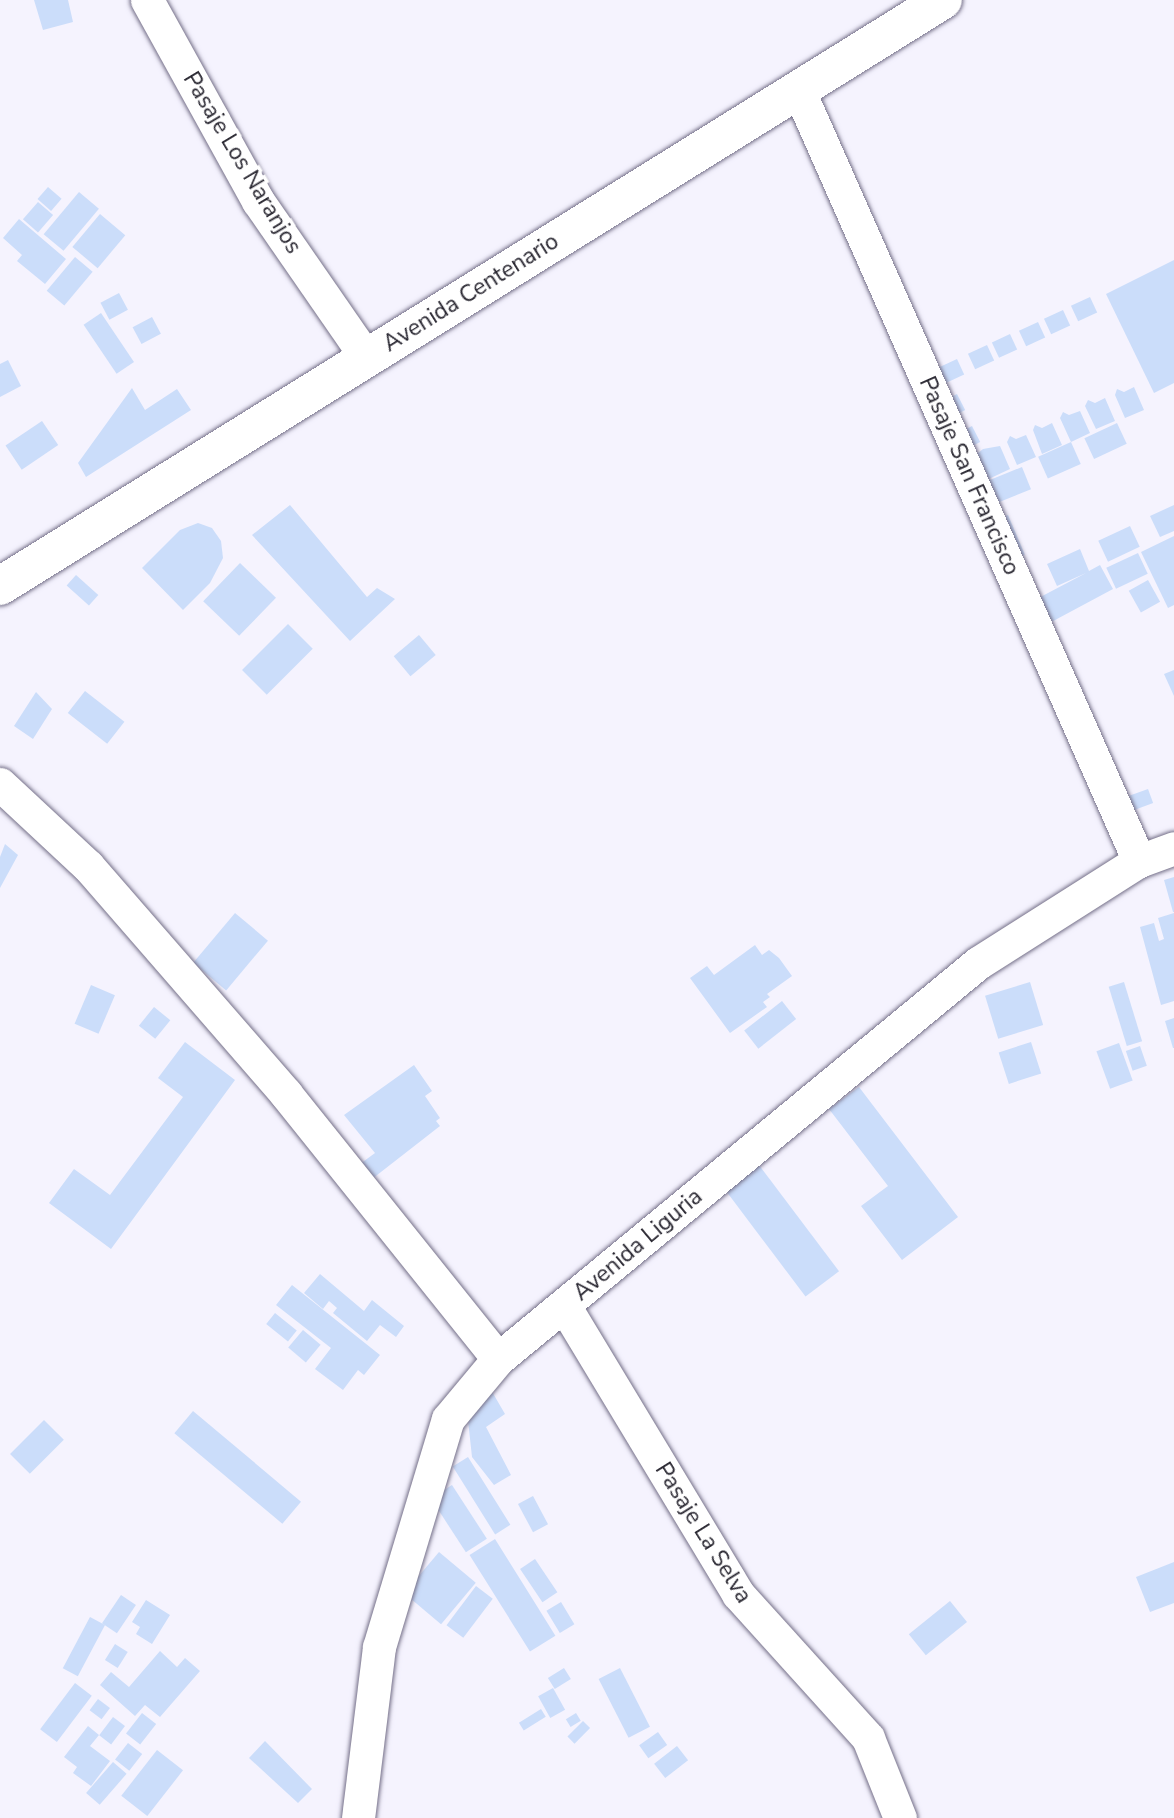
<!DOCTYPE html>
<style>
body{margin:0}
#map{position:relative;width:1174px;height:1818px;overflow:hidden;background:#f5f3fe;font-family:"Nunito Sans",sans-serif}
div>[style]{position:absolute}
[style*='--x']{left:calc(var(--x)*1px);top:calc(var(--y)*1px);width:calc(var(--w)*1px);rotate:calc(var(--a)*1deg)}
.building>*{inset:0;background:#cbddfa;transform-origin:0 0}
.roads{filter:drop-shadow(0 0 2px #746f88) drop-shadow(0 0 2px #746f88)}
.minor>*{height:33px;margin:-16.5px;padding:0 16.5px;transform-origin:16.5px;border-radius:16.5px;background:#fff}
.major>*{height:38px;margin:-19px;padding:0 19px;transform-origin:19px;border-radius:19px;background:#fff}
span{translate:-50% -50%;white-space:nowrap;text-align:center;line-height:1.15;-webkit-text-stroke:7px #fff;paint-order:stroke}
.street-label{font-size:23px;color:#282630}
</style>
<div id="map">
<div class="building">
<i style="clip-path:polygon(34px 0,68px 0,73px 22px,43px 30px)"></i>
<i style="left:48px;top:187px;width:18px;height:16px;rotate:41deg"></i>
<i style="left:79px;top:192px;width:26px;height:55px;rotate:40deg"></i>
<i style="left:38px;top:202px;width:20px;height:23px;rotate:41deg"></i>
<i style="left:100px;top:214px;width:33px;height:43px;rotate:40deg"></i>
<i style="clip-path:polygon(19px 219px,66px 259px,45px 284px,17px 261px,22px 255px,3px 238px)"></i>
<i style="left:75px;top:257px;width:23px;height:44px;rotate:40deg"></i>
<i style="clip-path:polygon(1174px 260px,1174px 383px,1154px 393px,1106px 294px)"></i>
<i style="left:119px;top:293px;width:19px;height:21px;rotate:62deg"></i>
<i style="left:1090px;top:297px;width:17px;height:21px;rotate:65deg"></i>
<i style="left:1063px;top:310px;width:17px;height:21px;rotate:65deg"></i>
<i style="left:101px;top:313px;width:59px;height:21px;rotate:56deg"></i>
<i style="left:152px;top:317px;width:19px;height:22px;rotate:62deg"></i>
<i style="left:1038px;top:322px;width:17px;height:21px;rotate:65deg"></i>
<i style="left:1010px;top:334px;width:17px;height:20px;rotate:65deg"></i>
<i style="left:987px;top:345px;width:17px;height:21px;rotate:65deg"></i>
<i style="left:957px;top:359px;width:17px;height:31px;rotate:65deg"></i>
<i style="clip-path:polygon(8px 360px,21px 386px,0 397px,0 364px)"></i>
<i style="clip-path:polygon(1134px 387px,1144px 410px,1125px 418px,1115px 395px,1117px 389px,1124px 392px)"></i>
<i style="clip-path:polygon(132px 388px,145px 410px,177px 389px,191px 410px,86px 477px,78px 463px)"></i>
<i style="left:957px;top:394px;width:18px;height:18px;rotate:63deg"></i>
<i style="clip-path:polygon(1105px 398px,1115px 421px,1096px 429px,1085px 406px,1088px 400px,1095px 403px)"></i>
<i style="clip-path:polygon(1080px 411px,1090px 433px,1071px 442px,1060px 418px,1063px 412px,1069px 415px)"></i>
<i style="left:42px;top:421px;width:29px;height:44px;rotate:56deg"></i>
<i style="clip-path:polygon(1052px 423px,1062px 445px,1042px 454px,1033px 430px,1035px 425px,1042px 428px)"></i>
<i style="left:1117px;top:423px;width:23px;height:36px;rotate:65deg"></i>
<i style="left:972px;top:426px;width:18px;height:17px;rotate:63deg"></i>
<i style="clip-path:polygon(1026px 435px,1036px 457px,1017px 465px,1007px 442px,1010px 436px,1016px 439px)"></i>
<i style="left:1071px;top:442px;width:24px;height:36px;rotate:66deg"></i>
<i style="clip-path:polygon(1000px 446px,1010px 469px,978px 484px,967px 462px,983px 449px)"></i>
<i style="left:1022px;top:467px;width:24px;height:36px;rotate:68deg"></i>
<i style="clip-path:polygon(290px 505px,367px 597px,377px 588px,395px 599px,350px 641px,252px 535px)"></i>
<i style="clip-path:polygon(1174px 505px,1174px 531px,1160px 537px,1150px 516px)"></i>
<i style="left:1008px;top:515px;width:43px;height:17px;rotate:67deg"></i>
<i style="clip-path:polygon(198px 523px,212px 528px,221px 541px,223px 558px,210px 583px,183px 610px,142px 568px,180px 530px)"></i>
<i style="left:1130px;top:526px;width:23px;height:35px;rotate:65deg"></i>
<i style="clip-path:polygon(1174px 536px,1174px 605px,1168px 608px,1141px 552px)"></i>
<i style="clip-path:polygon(1080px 549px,1089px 571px,1100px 565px,1113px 589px,1042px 627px,1029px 603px,1086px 573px,1057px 586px,1047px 564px)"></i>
<i style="left:1138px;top:553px;width:23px;height:35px;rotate:65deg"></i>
<i style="left:240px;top:563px;width:50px;height:53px;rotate:44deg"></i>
<i style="left:76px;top:575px;width:30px;height:14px;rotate:42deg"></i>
<i style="left:1148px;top:580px;width:25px;height:22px;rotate:61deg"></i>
<i style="left:288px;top:624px;width:35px;height:65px;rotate:45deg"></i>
<i style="left:419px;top:635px;width:26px;height:33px;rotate:50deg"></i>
<i style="clip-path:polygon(1174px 670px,1174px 696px,1164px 674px)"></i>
<i style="left:85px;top:691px;width:50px;height:28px;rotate:38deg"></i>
<i style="clip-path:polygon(36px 692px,52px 709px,33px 739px,14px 726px)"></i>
<i style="left:1148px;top:789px;width:15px;height:20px;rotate:70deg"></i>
<i style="clip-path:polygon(5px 844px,18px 855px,0 888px,0 857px)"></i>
<i style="clip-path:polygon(1174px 877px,1174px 912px,1173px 912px,1164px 880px)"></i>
<i style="left:235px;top:913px;width:43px;height:65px;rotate:40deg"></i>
<i style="clip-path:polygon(1174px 913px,1174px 1001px,1161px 1005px,1140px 927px,1154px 923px,1159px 941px,1164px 939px,1158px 918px)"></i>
<i style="clip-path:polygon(755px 945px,762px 955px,769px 950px,779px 958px,792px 976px,767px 994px,770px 997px,763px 1002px,767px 1007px,730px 1033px,690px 978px,707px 966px,714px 975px)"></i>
<i style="left:1030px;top:982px;width:45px;height:47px;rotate:73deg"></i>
<i style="left:1124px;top:982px;width:62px;height:16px;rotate:73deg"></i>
<i style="left:91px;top:985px;width:26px;height:42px;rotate:23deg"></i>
<i style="left:782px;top:1001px;width:23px;height:48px;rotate:52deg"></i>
<i style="left:154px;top:1007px;width:21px;height:24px;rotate:39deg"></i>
<i style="clip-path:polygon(1174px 1018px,1174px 1048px,1173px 1048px,1165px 1021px)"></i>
<i style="clip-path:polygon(185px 1042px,235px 1080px,111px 1249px,49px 1203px,74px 1169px,110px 1195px,183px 1097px,158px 1078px)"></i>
<i style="left:1031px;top:1042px;width:33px;height:34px;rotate:72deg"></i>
<i style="left:1119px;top:1043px;width:40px;height:24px;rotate:70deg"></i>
<i style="left:1140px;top:1046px;width:21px;height:15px;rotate:71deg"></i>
<i style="clip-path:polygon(414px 1065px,432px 1091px,425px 1096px,440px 1118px,436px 1121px,440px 1126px,372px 1179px,360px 1164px,375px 1153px,344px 1115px)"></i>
<i style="clip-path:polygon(859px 1087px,958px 1217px,902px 1260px,861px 1206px,888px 1186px,829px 1109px)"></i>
<i style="left:759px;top:1165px;width:133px;height:42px;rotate:53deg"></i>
<i style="clip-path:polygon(320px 1274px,364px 1311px,372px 1300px,404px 1326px,396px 1337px,380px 1325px,367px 1341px,333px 1313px,337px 1308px,329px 1301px,323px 1309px,304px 1293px)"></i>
<i style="clip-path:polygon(292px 1285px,380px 1355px,364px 1375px,358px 1370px,343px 1390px,315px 1369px,331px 1348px,276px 1305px)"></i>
<i style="left:275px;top:1313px;width:28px;height:14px;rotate:39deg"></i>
<i style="left:303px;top:1330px;width:23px;height:23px;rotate:40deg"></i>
<i style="clip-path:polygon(487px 1383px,505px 1414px,486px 1427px,511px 1475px,494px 1485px,472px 1457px,466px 1402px)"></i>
<i style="left:193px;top:1411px;width:141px;height:29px;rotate:40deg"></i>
<i style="left:44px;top:1420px;width:28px;height:48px;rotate:45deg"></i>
<i style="left:468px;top:1457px;width:80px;height:18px;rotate:58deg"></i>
<i style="left:452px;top:1485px;width:64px;height:25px;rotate:57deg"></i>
<i style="left:533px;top:1496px;width:32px;height:17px;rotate:62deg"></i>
<i style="left:495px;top:1539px;width:114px;height:30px;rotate:58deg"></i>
<i style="left:439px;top:1552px;width:48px;height:54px;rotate:40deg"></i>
<i style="left:535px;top:1559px;width:40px;height:18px;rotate:56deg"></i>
<i style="clip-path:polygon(1174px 1562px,1174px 1603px,1150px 1612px,1136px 1577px)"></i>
<i style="left:476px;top:1586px;width:21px;height:49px;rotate:37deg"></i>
<i style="left:121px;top:1595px;width:18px;height:34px;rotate:34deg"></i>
<i style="clip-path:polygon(146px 1600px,170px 1615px,152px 1644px,136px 1634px,140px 1627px,132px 1622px)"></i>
<i style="left:950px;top:1601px;width:27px;height:53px;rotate:51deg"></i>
<i style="left:561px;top:1602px;width:26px;height:17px;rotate:59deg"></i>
<i style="left:90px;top:1617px;width:17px;height:58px;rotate:28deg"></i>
<i style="left:115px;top:1644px;width:15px;height:19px;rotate:32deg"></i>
<i style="clip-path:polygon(160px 1651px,177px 1667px,185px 1658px,200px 1671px,160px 1717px,145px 1705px,135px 1716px,100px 1685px,111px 1672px,129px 1687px)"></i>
<i style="left:564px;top:1668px;width:13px;height:19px;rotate:58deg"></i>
<i style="left:620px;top:1668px;width:66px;height:24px;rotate:63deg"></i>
<i style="left:75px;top:1683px;width:21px;height:58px;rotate:37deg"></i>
<i style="left:553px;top:1688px;width:25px;height:17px;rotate:61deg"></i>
<i style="left:98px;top:1699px;width:15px;height:14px;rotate:37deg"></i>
<i style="left:541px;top:1709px;width:9px;height:26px;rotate:58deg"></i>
<i style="left:142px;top:1713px;width:18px;height:26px;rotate:38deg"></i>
<i style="left:576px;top:1713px;width:9px;height:12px;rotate:58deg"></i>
<i style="left:113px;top:1717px;width:15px;height:23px;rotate:37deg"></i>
<i style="left:583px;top:1721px;width:10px;height:22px;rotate:45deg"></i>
<i style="clip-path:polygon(88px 1726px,99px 1735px,90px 1746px,110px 1761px,91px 1786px,73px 1773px,77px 1767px,64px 1757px)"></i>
<i style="left:658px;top:1732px;width:16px;height:23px;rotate:55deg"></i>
<i style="clip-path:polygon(265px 1741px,312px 1789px,298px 1803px,249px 1758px)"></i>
<i style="left:128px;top:1743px;width:18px;height:21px;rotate:38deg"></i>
<i style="left:677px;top:1746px;width:18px;height:29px;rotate:52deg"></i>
<i style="left:157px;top:1750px;width:33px;height:58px;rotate:38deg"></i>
<i style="left:113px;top:1762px;width:18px;height:41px;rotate:41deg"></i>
</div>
<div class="roads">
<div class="minor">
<i style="--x:147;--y:0;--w:230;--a:61.1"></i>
<i style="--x:258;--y:201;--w:190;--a:55.3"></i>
<i style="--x:799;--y:91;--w:842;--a:66.18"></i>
<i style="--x:0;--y:784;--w:120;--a:43"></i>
<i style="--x:88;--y:866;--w:302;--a:49"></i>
<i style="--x:286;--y:1094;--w:339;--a:51.3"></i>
<i style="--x:565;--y:1307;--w:335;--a:58.9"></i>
<i style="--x:738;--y:1594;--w:194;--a:47.9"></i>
<i style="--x:868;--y:1738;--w:86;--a:68.2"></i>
<i style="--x:358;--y:1818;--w:172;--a:-83"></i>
<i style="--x:379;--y:1647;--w:238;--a:-73.2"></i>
<i style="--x:448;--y:1419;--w:78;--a:-50.2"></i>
<i style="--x:498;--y:1359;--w:622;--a:-39.52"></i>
<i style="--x:978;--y:963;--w:191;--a:-32.4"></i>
<i style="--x:1139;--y:861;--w:37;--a:-20"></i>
</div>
<div class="major">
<i style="--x:0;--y:586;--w:1110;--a:-31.86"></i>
</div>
</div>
<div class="street-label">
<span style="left:242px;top:163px;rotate:59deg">Pasaje Los Naranjos</span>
<span style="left:471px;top:293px;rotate:-32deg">Avenida Centenario</span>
<span style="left:969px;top:476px;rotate:66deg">Pasaje San Francisco</span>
<span style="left:638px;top:1245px;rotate:-40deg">Avenida Liguria</span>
<span style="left:703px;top:1533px;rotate:58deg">Pasaje La Selva</span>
</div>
</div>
